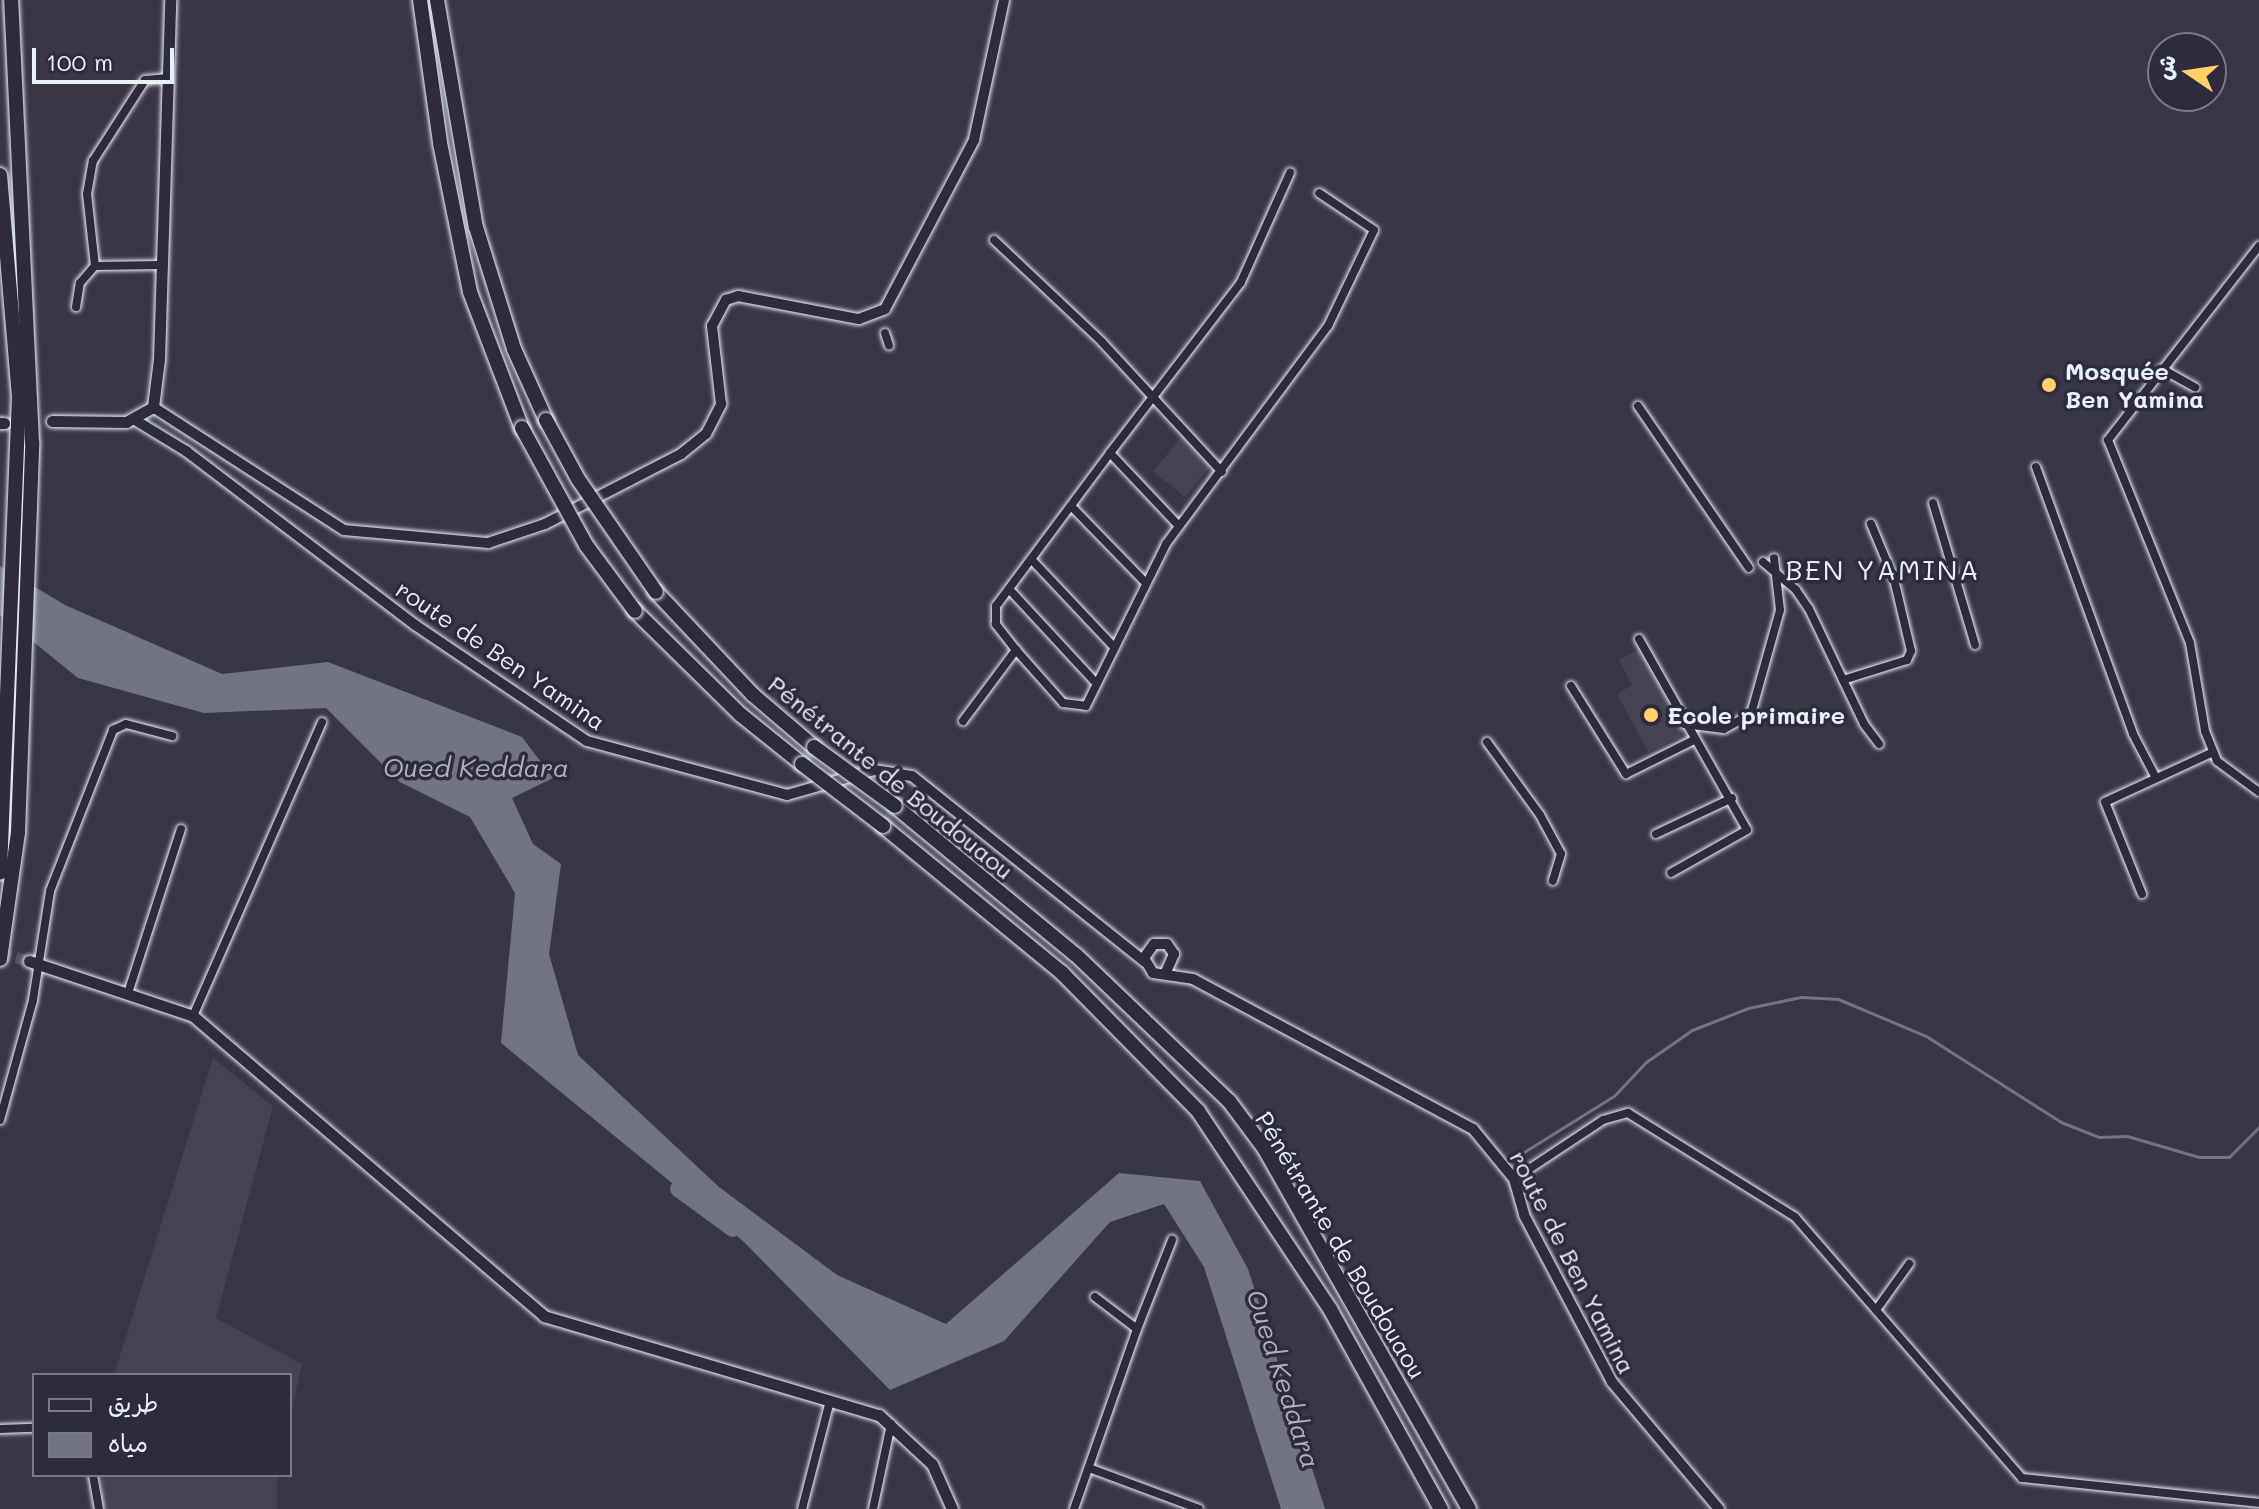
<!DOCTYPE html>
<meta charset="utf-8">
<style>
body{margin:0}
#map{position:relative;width:2259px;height:1509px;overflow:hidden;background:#3a3648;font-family:Mali,"Playpen Sans Arabic",sans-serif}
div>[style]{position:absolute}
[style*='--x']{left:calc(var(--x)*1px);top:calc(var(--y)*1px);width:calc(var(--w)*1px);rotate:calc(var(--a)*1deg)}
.built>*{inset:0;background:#464354;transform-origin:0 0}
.water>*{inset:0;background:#737482}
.stream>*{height:3px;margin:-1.5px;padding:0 1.5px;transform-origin:1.5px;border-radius:1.5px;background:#737482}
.river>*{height:16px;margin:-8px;padding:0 8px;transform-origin:8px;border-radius:8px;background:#737482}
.secondary-tunnel>*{height:11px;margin-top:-5.5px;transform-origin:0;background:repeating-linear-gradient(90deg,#545262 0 11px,transparent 0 16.5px)}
.roads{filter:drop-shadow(0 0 2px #e8f1f8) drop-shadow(0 0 2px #e8f1f8)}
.minor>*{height:8px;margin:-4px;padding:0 4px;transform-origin:4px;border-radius:4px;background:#2f2a3d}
.tertiary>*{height:10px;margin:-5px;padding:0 5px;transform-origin:5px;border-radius:5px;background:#2f2a3d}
.secondary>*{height:11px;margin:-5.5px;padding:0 5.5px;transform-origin:5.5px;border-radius:5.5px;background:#2f2a3d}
.motorway>*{height:14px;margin:-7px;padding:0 7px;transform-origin:7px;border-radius:7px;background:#2f2a3d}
.bridges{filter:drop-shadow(0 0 2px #e8f1f8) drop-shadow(0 0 2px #e8f1f8)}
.motorway-bridge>*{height:14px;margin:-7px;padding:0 7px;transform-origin:7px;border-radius:7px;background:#2f2a3d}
.dots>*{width:22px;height:22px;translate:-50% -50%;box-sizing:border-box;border:4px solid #2f2a3d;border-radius:50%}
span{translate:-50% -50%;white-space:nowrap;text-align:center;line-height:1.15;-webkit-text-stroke:7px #2f2a3d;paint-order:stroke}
.poi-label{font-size:24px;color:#e8f1f8;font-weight:700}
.left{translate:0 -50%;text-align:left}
.street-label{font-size:24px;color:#e8f1f8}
.water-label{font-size:26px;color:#aeb2bd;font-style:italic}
.quarter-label{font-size:28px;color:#e8f1f8;letter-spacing:2px}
.legend{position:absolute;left:32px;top:1373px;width:260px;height:104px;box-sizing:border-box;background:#2f2a3d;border:2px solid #797a88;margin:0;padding:10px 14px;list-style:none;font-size:24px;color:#e8f1f8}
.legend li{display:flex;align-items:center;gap:16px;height:40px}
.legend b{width:40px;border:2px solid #797a88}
.north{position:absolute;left:2147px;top:32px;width:80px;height:80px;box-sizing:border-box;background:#2f2a3d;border:2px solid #797a88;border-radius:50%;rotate:283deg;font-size:22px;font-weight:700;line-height:32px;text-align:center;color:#e8f1f8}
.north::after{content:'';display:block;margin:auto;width:28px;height:36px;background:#ffd166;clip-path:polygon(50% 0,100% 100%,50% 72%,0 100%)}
.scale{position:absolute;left:32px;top:48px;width:142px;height:36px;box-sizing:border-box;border:4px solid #e8f1f8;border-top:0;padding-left:10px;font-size:24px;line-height:28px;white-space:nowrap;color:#e8f1f8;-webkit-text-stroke:6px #2f2a3d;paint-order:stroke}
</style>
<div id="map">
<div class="built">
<i style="left:1186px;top:431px;width:41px;height:52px;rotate:39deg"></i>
<i style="clip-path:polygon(1642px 648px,1684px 735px,1648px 752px,1617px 694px,1632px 685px,1619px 660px)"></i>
<i style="clip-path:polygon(213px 1058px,273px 1106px,216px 1318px,302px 1364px,290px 1418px,290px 1375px,114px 1375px)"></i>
<i style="left:102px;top:1475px;width:175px;height:35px"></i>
</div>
<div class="water">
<i style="clip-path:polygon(0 566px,65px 605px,222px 674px,328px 662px,522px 737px,553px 778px,512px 798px,533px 844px,561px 864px,549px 954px,578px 1055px,719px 1187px,837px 1275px,946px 1324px,1119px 1173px,1200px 1181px,1248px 1269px,1325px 1509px,1281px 1509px,1204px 1267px,1164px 1204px,1110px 1222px,1004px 1341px,890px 1390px,744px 1242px,501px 1043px,515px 893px,470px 817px,400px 782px,326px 708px,204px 713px,78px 678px,0 615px)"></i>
</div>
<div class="stream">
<i style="--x:1511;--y:1160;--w:121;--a:-31.9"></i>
<i style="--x:1614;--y:1096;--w:47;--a:-46.7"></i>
<i style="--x:1646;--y:1062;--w:56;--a:-34.8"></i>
<i style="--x:1692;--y:1030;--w:60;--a:-21.4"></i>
<i style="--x:1748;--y:1008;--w:54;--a:-11.7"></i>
<i style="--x:1801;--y:997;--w:37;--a:3"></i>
<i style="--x:1838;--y:999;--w:95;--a:22.8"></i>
<i style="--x:1926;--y:1036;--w:160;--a:32.5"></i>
<i style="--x:2061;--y:1122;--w:41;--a:21.5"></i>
<i style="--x:2099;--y:1137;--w:28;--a:-2"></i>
<i style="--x:2127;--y:1136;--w:75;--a:16.3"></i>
<i style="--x:2199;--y:1157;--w:30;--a:0"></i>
<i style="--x:2229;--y:1157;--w:42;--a:-45"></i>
</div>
<div class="river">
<i style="--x:678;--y:1189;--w:68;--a:36"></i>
</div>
<div class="secondary-tunnel">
<i style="--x:0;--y:953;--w:30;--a:15"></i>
</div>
<div class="roads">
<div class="minor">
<i style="--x:994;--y:240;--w:147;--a:43.3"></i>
<i style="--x:1101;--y:341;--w:178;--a:47.3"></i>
<i style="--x:2259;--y:246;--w:246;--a:127.9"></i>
<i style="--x:2108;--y:440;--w:219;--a:68"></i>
<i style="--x:2190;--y:643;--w:89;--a:80.3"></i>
<i style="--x:2205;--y:731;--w:32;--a:68"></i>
<i style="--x:2217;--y:761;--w:52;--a:36.4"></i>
<i style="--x:95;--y:266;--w:66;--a:-0.9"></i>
<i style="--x:76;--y:307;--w:24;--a:-81"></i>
<i style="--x:80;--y:283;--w:23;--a:-49"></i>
<i style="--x:95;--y:266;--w:72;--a:-96.3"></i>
<i style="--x:87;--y:194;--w:34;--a:-80"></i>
<i style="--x:93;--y:161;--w:96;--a:-57.3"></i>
<i style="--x:145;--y:80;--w:21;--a:-5"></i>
<i style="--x:885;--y:333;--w:13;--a:72"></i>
<i style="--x:2162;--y:369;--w:38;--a:29"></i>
<i style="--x:1638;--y:406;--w:196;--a:55.6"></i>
<i style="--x:1110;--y:453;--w:215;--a:-52.5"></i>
<i style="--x:1241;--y:282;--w:120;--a:-65.8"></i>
<i style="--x:2036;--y:467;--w:284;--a:70"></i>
<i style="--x:2133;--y:734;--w:47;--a:62.4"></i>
<i style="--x:1933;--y:503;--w:148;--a:73.5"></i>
<i style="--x:1071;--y:506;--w:107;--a:45.8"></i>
<i style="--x:1031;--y:559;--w:121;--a:46.7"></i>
<i style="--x:1763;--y:562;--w:43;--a:40.3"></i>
<i style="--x:1796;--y:590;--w:23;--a:56"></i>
<i style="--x:1809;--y:609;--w:127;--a:64.4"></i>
<i style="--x:1864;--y:724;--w:25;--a:53"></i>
<i style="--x:1009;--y:589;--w:128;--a:47.2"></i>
<i style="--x:1639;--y:639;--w:219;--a:60.5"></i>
<i style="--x:1747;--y:830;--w:87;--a:150.5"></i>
<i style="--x:1016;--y:650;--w:33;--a:-128"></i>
<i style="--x:996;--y:624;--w:18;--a:-90"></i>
<i style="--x:996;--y:606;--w:191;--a:-53.3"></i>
<i style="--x:1110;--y:453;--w:100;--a:46.6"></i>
<i style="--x:1843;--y:680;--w:67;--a:-17.4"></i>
<i style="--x:1907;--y:660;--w:10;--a:-66"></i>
<i style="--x:1911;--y:651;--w:74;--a:-103.3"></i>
<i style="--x:1894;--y:579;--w:60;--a:-112.7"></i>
<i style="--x:1571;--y:686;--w:104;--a:58"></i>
<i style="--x:1626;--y:774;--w:74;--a:-26.6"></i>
<i style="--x:963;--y:721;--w:89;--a:-53.3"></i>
<i style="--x:1016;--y:650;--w:71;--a:48.4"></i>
<i style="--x:1063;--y:703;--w:23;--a:7"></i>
<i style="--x:1086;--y:706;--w:181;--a:-63.7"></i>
<i style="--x:1166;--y:544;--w:272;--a:-53.4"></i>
<i style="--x:1328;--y:326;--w:106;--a:-64.4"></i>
<i style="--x:1374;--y:230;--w:66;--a:-146.1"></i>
<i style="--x:1684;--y:724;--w:40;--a:7.1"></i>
<i style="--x:1724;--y:729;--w:31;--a:-29"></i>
<i style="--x:1751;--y:714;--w:108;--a:-74.4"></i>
<i style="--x:1780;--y:610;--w:52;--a:-96.6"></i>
<i style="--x:1487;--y:742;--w:90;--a:54"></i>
<i style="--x:1540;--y:815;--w:44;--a:61.7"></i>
<i style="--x:1561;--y:854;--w:28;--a:107"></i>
<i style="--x:1656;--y:834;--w:84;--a:-25.3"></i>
<i style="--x:2142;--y:894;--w:99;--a:-111.9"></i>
<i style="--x:2105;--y:802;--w:119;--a:-24.8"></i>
<i style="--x:129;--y:990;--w:169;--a:-72.1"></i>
<i style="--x:193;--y:1016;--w:321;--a:-66.3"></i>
<i style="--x:0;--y:1120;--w:124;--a:-74.6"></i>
<i style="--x:33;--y:1000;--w:110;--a:-81.1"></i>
<i style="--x:50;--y:891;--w:173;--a:-68.6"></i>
<i style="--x:113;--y:730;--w:14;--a:-25"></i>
<i style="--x:126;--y:724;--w:48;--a:14.6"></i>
<i style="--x:1514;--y:1179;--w:107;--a:-33.5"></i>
<i style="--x:1603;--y:1120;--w:26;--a:-16"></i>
<i style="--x:1628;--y:1113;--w:197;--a:31.9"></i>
<i style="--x:1795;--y:1217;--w:346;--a:49"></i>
<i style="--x:2022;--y:1478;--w:238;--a:6"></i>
<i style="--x:1876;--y:1310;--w:57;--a:-54.3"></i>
<i style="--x:1137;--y:1329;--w:96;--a:-68.5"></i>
<i style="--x:0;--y:1429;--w:34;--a:-2"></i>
<i style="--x:1089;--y:1468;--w:117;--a:20.4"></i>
<i style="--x:93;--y:1475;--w:35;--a:80"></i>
<i style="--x:802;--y:1509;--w:112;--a:-75.5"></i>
<i style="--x:873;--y:1509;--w:87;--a:-78"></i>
<i style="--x:1074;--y:1509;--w:191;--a:-70.7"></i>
<i style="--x:1137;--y:1329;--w:53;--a:-142.7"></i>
</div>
<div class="tertiary">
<i style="--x:153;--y:407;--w:227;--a:32.8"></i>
<i style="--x:344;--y:530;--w:145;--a:5.2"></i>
<i style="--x:488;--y:543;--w:60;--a:-18.4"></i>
<i style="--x:545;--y:524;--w:153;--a:-27.2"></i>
<i style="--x:681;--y:454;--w:32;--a:-39"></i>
<i style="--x:706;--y:434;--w:34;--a:-63"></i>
<i style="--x:721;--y:404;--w:79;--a:-96.6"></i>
<i style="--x:712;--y:326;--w:30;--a:-62"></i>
<i style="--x:726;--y:300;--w:13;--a:-18"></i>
<i style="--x:738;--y:296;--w:123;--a:10.8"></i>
<i style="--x:859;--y:319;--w:28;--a:-21"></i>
<i style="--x:885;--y:309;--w:191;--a:-62.2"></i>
<i style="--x:974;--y:140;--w:143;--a:-77.9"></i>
<i style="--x:135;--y:420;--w:60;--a:31.3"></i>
<i style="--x:186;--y:451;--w:288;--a:37.2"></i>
<i style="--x:415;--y:625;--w:207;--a:34"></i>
<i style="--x:587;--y:741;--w:207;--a:15.1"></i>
<i style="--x:787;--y:795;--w:91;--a:-16"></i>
<i style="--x:874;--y:770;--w:38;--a:9"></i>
<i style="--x:912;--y:776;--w:298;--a:38.6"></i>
<i style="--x:1166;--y:972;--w:20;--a:-66"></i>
<i style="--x:1174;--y:954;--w:12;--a:-125"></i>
<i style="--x:1167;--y:944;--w:13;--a:180"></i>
<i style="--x:1154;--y:944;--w:17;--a:126"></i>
<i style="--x:1144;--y:958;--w:17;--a:59"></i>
<i style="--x:1153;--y:973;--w:40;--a:8.5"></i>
<i style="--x:1193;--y:979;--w:318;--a:28.2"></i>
<i style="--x:1473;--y:1129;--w:65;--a:50.6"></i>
<i style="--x:1514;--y:1179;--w:37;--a:74"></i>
<i style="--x:1524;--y:1215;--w:189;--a:62.2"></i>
<i style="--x:1612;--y:1382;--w:166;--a:49.9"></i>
</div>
<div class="secondary">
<i style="--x:52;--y:421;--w:74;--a:0.8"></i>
<i style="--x:126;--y:422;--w:31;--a:-29"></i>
<i style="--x:153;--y:407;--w:48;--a:-82.9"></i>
<i style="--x:159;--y:359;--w:359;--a:-88.2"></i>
<i style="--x:0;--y:423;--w:4;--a:0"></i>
<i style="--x:29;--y:961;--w:173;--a:18.5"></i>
<i style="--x:193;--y:1016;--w:462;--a:40.5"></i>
<i style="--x:544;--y:1316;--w:349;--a:16.5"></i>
<i style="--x:879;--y:1415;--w:72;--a:42.8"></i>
<i style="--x:932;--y:1464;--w:49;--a:66"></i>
</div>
<div class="motorway">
<i style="--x:420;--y:0;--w:144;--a:82"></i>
<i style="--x:440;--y:143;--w:152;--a:78.6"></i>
<i style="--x:470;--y:292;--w:146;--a:69.1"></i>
<i style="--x:437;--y:0;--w:230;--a:80.3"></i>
<i style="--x:476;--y:227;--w:128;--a:72.7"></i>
<i style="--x:514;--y:349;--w:78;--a:65.7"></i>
<i style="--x:0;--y:175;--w:223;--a:85.1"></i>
<i style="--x:19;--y:397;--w:476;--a:92.3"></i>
<i style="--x:656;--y:592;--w:140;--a:46.7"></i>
<i style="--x:752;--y:694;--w:82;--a:40.5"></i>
<i style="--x:635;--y:611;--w:148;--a:44.5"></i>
<i style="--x:741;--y:715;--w:78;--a:38.8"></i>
<i style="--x:895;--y:806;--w:234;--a:39.5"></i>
<i style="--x:1076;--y:955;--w:211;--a:43.7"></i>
<i style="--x:1229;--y:1101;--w:59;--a:53.3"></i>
<i style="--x:1264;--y:1148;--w:415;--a:60.4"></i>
<i style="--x:883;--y:826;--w:232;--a:39.4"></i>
<i style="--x:1062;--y:973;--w:194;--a:45.4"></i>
<i style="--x:1198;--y:1111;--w:238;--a:56.3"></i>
<i style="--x:1330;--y:1309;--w:229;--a:61"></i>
<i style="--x:0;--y:959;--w:127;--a:-81.9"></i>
<i style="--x:18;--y:833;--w:391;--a:-87.9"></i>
<i style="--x:32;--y:442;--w:442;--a:-92.7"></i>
</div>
</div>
<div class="bridges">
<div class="motorway-bridge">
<i style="--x:546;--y:420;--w:67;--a:61.5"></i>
<i style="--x:578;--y:479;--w:137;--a:55.4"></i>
<i style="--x:522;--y:428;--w:133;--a:61.3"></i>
<i style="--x:586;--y:545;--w:82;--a:53.4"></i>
<i style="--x:814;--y:747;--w:100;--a:36.1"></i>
<i style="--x:802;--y:764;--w:102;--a:37.4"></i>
</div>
</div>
<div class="dots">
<i style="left:2049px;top:385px;background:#ffd166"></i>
<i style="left:1651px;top:715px;background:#ffd166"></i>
</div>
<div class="poi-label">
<span class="left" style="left:2065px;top:385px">Mosquée<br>Ben Yamina</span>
<span class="left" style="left:1667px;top:715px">Ecole primaire</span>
</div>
<div class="street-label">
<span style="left:501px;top:655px;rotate:34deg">route de Ben Yamina</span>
<span style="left:891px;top:777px;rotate:39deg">Pénétrante de Boudouaou</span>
<span style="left:1341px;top:1245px;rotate:59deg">Pénétrante de Boudouaou</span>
<span style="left:1573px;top:1262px;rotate:63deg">route de Ben Yamina</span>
</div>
<div class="water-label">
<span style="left:476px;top:768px">Oued Keddara</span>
<span style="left:1283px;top:1379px;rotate:72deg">Oued Keddara</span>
</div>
<div class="quarter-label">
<span style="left:1883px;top:569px">BEN YAMINA</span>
</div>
<ul class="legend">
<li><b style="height:10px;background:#2f2a3d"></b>طريق</li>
<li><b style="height:22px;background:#737482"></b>مياه</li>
</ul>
<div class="north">ش</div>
<div class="scale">100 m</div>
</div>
